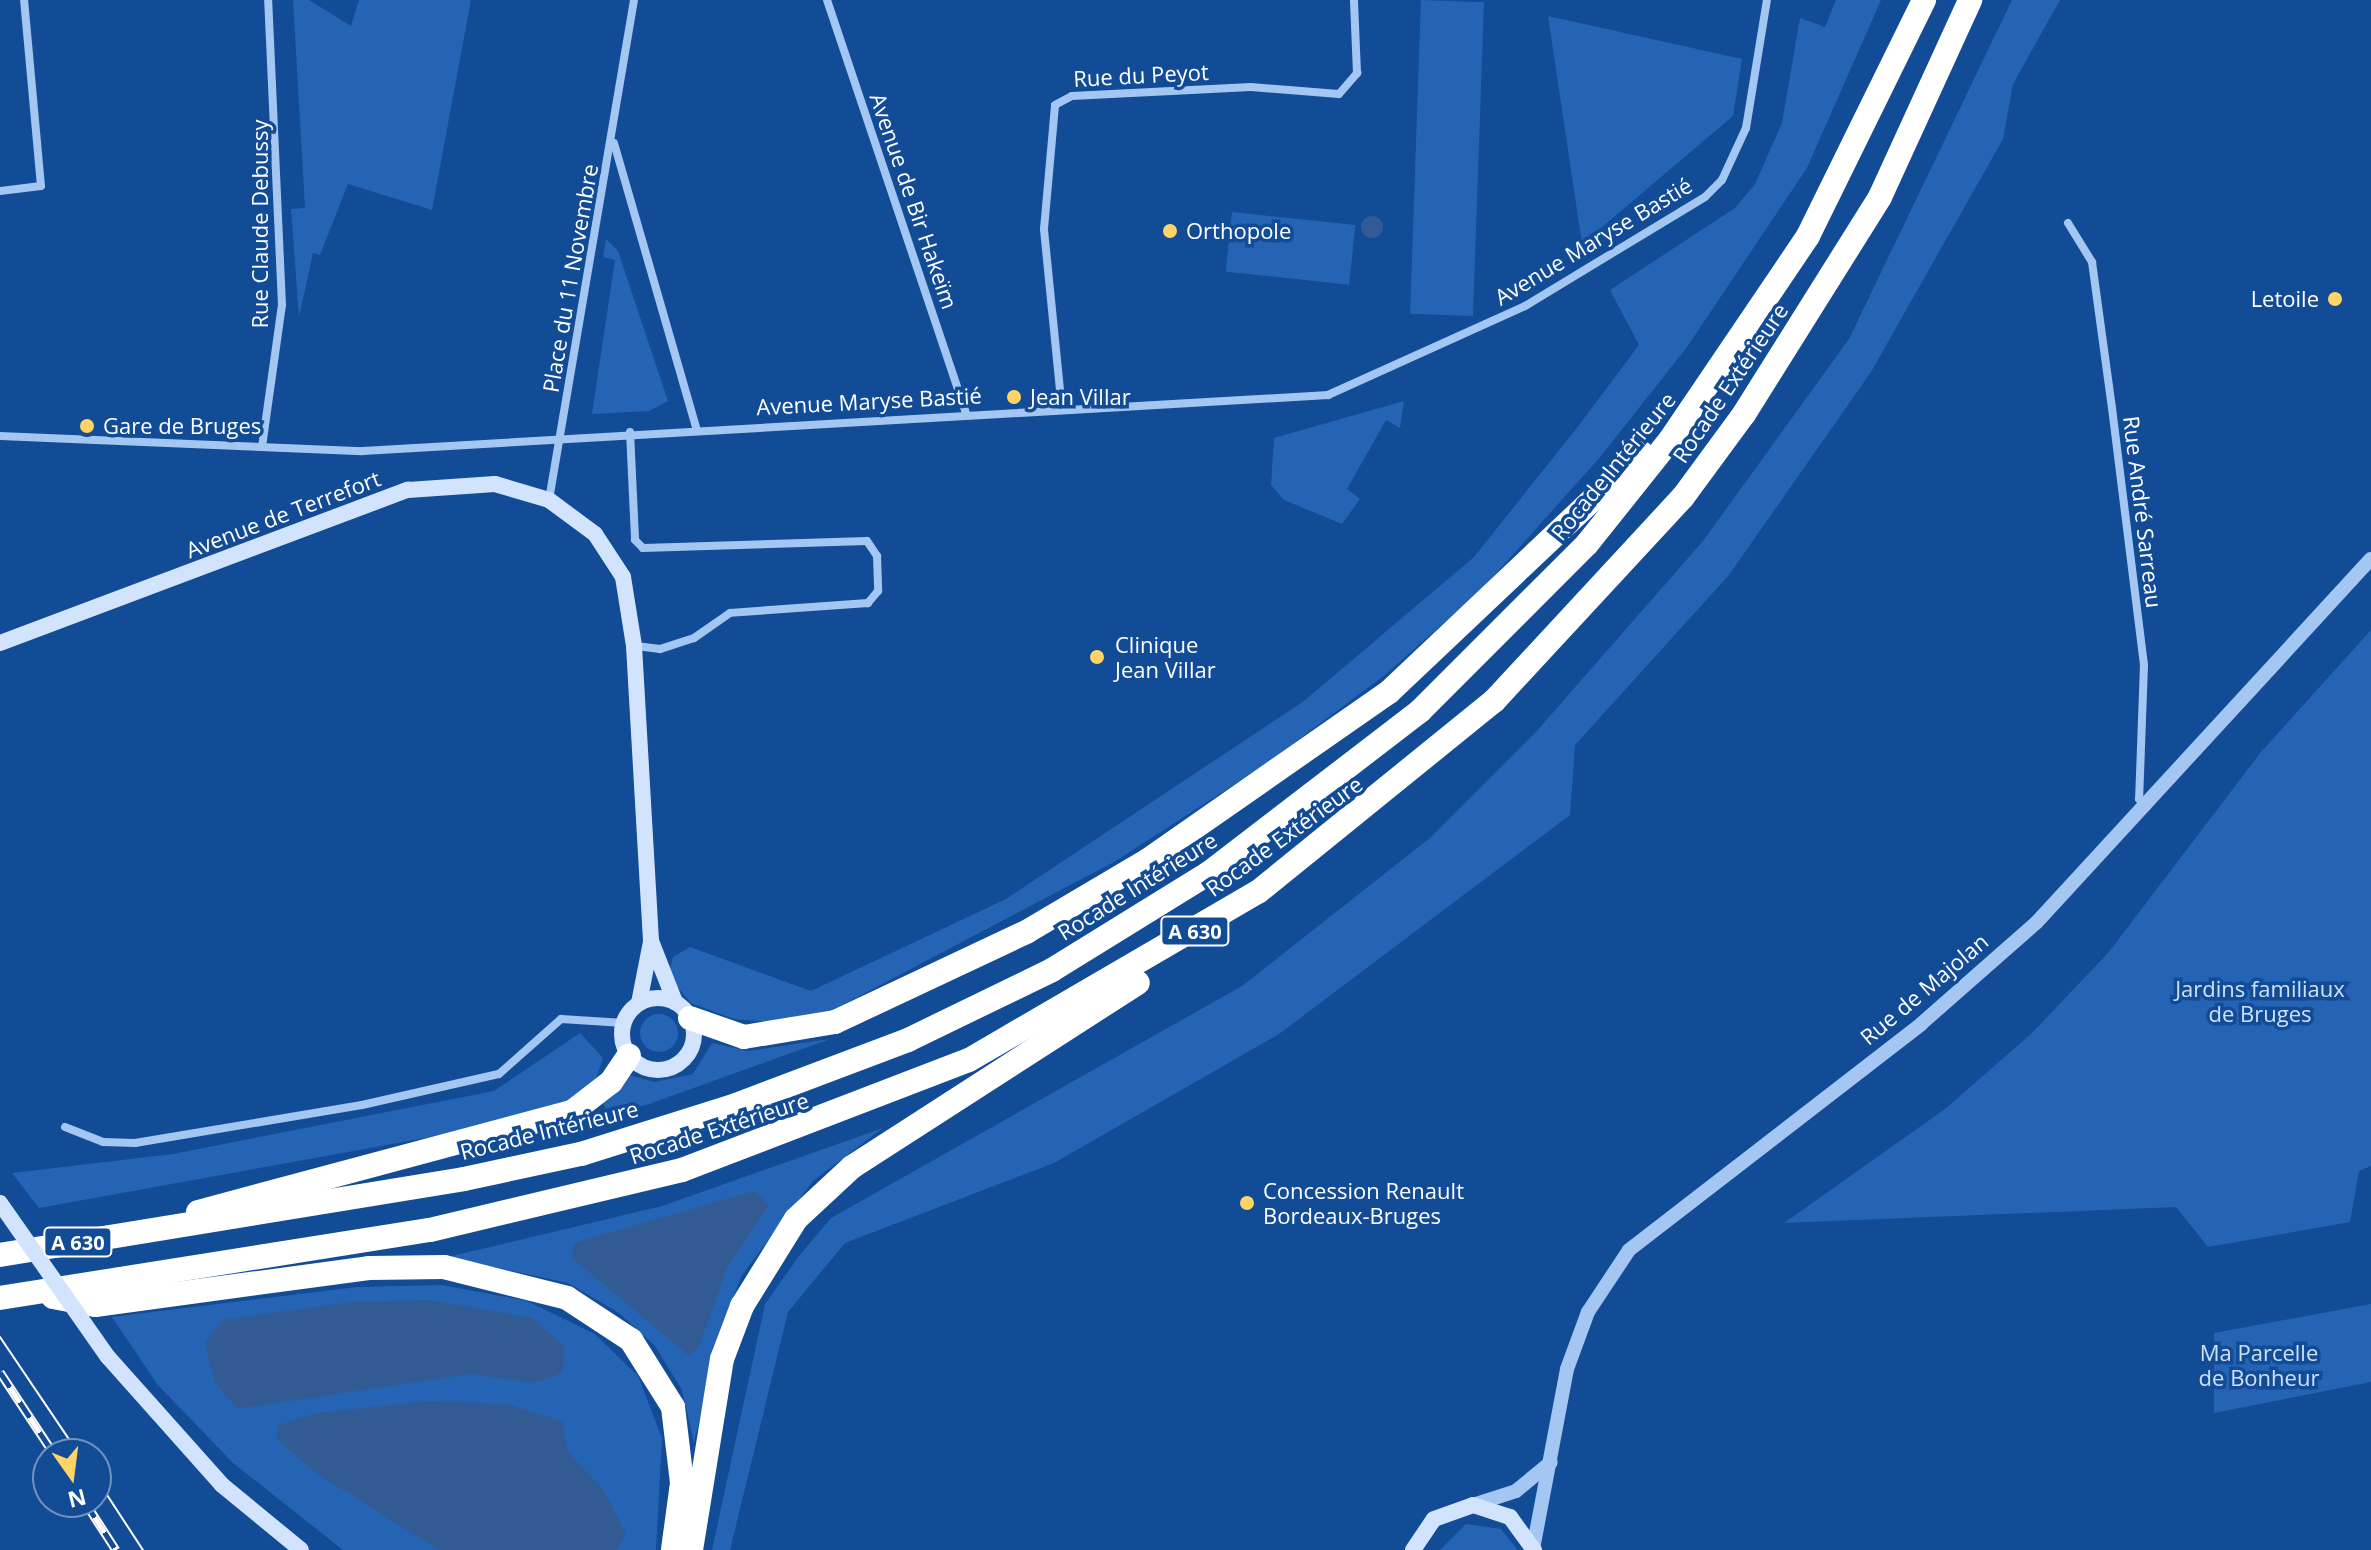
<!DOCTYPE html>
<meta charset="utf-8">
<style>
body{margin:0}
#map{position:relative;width:2371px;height:1550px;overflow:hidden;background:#124b96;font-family:"Open Sans",sans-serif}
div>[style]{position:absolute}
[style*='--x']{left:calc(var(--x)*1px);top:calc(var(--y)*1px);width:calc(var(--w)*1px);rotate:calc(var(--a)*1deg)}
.green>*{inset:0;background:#2564b5;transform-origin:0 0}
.round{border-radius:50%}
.water>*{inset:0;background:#325b93}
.minor>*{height:8px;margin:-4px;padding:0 4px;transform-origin:4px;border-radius:4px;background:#a3c6f3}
.tertiary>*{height:14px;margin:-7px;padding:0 7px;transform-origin:7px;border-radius:7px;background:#a3c6f3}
.secondary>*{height:16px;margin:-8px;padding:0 8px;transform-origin:8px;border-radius:8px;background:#d2e4fd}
.secondary>.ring{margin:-8px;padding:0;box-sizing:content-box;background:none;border:16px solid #d2e4fd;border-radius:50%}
.motorway>*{height:24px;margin:-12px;padding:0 12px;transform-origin:12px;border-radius:12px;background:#fff}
.tram>*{height:2px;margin:-1px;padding:0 1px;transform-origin:1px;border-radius:1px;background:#fff}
.rail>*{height:9px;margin-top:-4.5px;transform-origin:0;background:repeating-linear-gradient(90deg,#124b96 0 18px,#fff 0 36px);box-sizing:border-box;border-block:2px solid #fff}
.secondary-bridge>*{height:16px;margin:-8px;padding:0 8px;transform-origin:8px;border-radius:8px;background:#d2e4fd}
.dots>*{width:22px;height:22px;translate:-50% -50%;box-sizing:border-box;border:4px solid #124b96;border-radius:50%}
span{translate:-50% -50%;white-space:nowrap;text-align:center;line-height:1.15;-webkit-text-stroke:7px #124b96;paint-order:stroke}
.shield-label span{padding:2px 6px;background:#124b96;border:2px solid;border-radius:6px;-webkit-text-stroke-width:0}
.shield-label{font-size:20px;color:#fff;font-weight:700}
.street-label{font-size:22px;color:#fff}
.poi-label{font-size:22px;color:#fff}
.left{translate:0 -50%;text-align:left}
.right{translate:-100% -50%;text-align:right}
.park-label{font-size:22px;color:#cbe1fd}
.north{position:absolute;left:32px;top:1438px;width:80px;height:80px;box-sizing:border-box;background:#124b96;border:2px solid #7193c0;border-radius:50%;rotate:166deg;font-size:22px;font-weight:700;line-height:32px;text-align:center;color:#fff}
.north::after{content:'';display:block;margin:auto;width:28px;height:36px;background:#ffd465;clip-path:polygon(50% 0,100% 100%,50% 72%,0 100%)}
</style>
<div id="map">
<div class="green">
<i style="clip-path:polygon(293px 0,309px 0,351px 26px,359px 0,471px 0,432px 210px,348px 184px,320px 255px,313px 253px,299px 317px,291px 209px,305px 208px)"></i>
<i style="left:1421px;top:0;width:63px;height:314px;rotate:2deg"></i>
<i style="clip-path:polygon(1836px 0,1881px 0,1807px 168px,1687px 347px,1601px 456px,1483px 588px,1385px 675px,1263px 766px,1114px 862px,831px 1011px,782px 1023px,734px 1019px,691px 1003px,668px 976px,673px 957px,690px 947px,811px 991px,1006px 899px,1304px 701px,1474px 557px,1576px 429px,1639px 345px,1610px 290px,1735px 208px,1755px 184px,1782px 123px,1800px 18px,1825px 27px)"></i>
<i style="clip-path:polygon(2012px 0,2060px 0,2013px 84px,2003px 139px,1871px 372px,1729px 575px,1575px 745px,1570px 815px,1279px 1034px,1054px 1163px,845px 1243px,788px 1312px,730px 1550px,712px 1550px,765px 1304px,799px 1256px,831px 1218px,1242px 986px,1430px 838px,1535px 733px,1703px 541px,1849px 339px)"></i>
<i style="clip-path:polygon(1548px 16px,1742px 59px,1733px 116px,1582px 244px)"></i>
<i style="left:1232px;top:212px;width:124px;height:60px;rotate:6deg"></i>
<i style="clip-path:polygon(606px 239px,618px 251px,668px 401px,649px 411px,592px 414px,615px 260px,603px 257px)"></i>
<i style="clip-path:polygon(1404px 401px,1400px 428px,1386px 420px,1347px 489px,1360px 499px,1342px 524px,1284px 500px,1271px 485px,1274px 438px)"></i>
<i style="clip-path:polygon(2371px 630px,2371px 1166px,2359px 1171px,2350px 1222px,2208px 1247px,2176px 1207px,1784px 1223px,1945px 1109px,2031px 1034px,2108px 953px,2261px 752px)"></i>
<i class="round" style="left:640px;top:1014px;width:38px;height:38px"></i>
<i style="clip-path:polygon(580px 1033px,603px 1058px,594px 1086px,567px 1103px,492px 1126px,39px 1208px,12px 1173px,173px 1154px,494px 1091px)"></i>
<i style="clip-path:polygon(830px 1039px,649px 1104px,609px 1115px,602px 1101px,625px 1074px,655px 1082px,693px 1074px,712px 1043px,748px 1051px)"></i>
<i style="clip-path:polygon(883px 1128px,813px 1181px,742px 1275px,719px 1333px,694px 1443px,682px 1390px,655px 1346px,619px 1313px,568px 1283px,448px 1257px,662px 1206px)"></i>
<i style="clip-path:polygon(442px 1285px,527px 1301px,595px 1334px,638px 1376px,662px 1438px,656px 1550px,343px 1550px,233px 1463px,157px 1384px,112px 1317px,357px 1287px)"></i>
<i style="clip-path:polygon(2371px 1304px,2371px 1382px,2214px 1413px,2214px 1333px)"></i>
<i style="clip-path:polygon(1466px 1524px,1501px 1529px,1518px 1550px,1440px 1550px)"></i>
</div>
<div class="water">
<i class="round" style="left:1361px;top:216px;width:22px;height:22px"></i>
<i style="clip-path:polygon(754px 1191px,769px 1205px,727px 1268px,698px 1349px,688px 1355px,572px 1258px,574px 1243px)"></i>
<i style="clip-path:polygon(430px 1300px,532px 1318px,565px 1347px,562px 1373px,535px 1383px,470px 1374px,238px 1409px,215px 1383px,205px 1343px,222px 1320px,351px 1302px)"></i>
<i style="clip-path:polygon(429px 1401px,507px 1404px,562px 1421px,568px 1452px,605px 1492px,626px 1534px,616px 1550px,439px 1550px,316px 1473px,277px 1439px,277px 1426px,316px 1413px)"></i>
</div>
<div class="minor">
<i style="--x:827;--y:0;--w:437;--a:71.4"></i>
<i style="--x:614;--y:143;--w:297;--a:73.9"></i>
<i style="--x:0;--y:191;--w:41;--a:-7"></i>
<i style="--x:41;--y:186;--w:187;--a:-95.2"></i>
<i style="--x:2068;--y:223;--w:46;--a:58.4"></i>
<i style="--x:2092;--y:262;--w:147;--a:82.2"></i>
<i style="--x:2112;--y:408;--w:259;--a:82.9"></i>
<i style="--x:2144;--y:665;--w:134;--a:92.1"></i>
<i style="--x:2139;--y:799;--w:11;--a:45"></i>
<i style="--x:1062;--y:410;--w:182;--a:-95.7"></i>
<i style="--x:1044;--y:229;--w:124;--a:-84.9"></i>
<i style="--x:1055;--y:105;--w:19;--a:-28"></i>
<i style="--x:1072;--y:96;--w:179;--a:-2.9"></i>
<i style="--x:1251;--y:87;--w:88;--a:4.5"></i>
<i style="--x:1339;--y:94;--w:28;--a:-49"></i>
<i style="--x:1357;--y:73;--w:73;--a:-92.4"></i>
<i style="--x:630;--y:432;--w:108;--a:87.3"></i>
<i style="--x:635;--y:540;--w:11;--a:45"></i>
<i style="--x:643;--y:548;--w:224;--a:-1.8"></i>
<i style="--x:867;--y:541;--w:18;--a:56"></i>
<i style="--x:877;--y:556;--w:35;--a:88"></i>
<i style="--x:878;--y:591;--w:16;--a:130"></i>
<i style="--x:868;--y:603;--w:138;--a:175.9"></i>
<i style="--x:730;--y:613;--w:44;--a:145.2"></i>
<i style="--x:694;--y:638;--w:36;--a:162"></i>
<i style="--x:660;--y:649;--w:26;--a:-173"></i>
<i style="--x:0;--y:436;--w:363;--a:2.4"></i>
<i style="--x:363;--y:451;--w:967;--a:-3.32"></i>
<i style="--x:1328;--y:395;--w:216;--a:-24.3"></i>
<i style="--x:1525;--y:306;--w:210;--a:-31.2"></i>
<i style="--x:1705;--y:197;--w:24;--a:-45"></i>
<i style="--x:1722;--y:180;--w:57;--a:-65.2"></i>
<i style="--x:1746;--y:128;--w:130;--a:-80.7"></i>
<i style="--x:262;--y:447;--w:143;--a:-82"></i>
<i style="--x:282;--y:305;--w:305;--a:-92.6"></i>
<i style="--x:549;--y:500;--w:507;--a:-80.35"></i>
<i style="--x:65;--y:1127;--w:41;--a:21.5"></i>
<i style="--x:103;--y:1142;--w:32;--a:2"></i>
<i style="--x:135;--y:1143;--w:230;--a:-9.5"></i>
<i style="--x:362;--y:1105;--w:140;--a:-12.8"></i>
<i style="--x:499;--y:1074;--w:83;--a:-41.6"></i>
<i style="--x:561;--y:1019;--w:63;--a:3.6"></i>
</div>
<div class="tertiary">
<i style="--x:1473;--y:1505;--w:45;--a:-18"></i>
<i style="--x:1516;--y:1491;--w:45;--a:-39.6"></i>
<i style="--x:1533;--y:1549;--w:183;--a:-79.3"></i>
<i style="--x:1567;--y:1369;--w:61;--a:-69.8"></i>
<i style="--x:1588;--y:1312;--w:74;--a:-56.5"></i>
<i style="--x:1629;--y:1250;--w:369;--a:-37.7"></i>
<i style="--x:1921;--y:1024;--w:154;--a:-41.3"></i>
<i style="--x:2037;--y:922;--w:493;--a:-47.4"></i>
</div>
<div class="secondary">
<i style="--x:0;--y:643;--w:436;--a:-20.6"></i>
<i style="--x:408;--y:490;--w:87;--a:-3.9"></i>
<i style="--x:495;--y:484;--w:56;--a:16.5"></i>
<i style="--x:549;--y:500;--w:57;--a:36.5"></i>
<i style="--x:595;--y:534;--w:51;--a:56.9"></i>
<i style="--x:623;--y:577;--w:70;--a:80.9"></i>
<i style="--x:634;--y:646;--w:295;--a:86.7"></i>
<i style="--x:651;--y:941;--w:66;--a:68.5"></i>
<i class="ring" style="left:622px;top:998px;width:56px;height:56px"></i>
<i style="--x:639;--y:1003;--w:62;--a:-78.9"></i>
<i style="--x:108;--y:1357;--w:171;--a:48.3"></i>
<i style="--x:222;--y:1485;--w:102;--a:39.4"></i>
<i style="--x:1413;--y:1550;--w:37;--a:-56"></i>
<i style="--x:1434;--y:1519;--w:41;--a:-19.7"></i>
<i style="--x:1473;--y:1505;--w:39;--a:18"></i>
<i style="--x:1510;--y:1517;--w:41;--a:54"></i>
</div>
<div class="motorway">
<i style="--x:690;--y:1018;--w:57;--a:19.4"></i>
<i style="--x:744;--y:1037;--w:92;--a:-9.4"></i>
<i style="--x:835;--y:1022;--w:213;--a:-25.2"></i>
<i style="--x:1028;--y:931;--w:139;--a:-30.6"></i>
<i style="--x:1148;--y:860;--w:294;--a:-34.9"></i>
<i style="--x:1389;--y:692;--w:348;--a:-43.4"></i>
<i style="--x:198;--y:1212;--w:387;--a:-15"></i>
<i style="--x:572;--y:1112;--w:49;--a:-37.6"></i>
<i style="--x:611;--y:1082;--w:32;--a:-56"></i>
<i style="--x:0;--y:1255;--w:470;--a:-9.3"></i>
<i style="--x:464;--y:1179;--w:120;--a:-12.1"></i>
<i style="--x:581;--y:1154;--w:163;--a:-17.5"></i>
<i style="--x:736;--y:1105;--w:184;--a:-20.7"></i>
<i style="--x:908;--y:1040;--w:160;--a:-25.9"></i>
<i style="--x:1052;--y:970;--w:185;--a:-31.7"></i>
<i style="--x:1209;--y:873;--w:266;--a:-37.5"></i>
<i style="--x:1420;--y:711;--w:236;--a:-45"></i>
<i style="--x:1587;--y:544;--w:133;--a:-51.4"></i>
<i style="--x:1670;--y:440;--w:246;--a:-55.9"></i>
<i style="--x:1808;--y:236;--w:263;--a:-63.8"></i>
<i style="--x:53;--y:1297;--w:43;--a:10.8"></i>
<i style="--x:95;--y:1305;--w:276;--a:-7.7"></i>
<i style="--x:369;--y:1268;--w:75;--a:-0.8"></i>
<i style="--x:444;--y:1267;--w:127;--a:14.1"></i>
<i style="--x:567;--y:1298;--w:77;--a:33.3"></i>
<i style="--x:631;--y:1340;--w:79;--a:57.9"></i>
<i style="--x:673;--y:1407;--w:77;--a:83.2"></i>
<i style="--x:682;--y:1483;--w:68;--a:97.7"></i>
<i style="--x:0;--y:1298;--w:435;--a:-9"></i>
<i style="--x:430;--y:1230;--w:259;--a:-13.4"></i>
<i style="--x:682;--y:1170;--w:307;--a:-21"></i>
<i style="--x:969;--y:1060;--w:334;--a:-30.2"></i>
<i style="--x:1258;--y:892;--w:304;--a:-39"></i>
<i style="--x:1494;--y:701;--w:278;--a:-47.2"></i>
<i style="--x:1683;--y:497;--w:103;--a:-53.7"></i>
<i style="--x:1744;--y:414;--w:256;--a:-57.9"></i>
<i style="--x:1880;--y:197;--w:217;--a:-65.4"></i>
<i style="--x:691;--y:1550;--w:193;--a:-80.8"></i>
<i style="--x:722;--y:1359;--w:57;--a:-69.3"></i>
<i style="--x:742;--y:1306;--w:102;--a:-58.2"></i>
<i style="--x:796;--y:1219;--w:76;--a:-42.9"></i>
<i style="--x:852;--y:1167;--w:340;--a:-32.8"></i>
</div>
<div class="tram">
<i style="--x:0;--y:1337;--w:141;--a:56"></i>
<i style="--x:96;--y:1478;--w:86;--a:56.9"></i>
</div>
<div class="rail">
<i style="--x:0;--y:1372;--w:98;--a:56.6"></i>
<i style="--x:85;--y:1502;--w:57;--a:57.1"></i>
</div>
<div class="secondary-bridge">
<i style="--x:0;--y:1203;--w:188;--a:55"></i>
</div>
<div class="dots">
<i style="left:1170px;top:231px;background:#ffd465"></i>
<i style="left:2335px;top:299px;background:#ffd465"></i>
<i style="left:1014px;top:397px;background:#ffd465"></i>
<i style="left:87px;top:426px;background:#ffd465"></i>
<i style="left:1097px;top:657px;background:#ffd465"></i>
<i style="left:1247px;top:1203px;background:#ffd465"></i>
</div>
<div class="shield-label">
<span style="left:1195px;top:931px">A 630</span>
<span style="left:78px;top:1242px">A 630</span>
</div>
<div class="street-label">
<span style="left:1141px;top:75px;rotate:-3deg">Rue du Peyot</span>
<span style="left:914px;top:201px;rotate:71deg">Avenue de Bir Hakeïm</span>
<span style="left:260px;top:224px;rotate:-90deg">Rue Claude Debussy</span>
<span style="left:1593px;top:241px;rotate:-31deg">Avenue Maryse Bastié</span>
<span style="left:570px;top:278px;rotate:-80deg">Place du 11 Novembre</span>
<span style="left:1730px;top:383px;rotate:-56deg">Rocade Extérieure</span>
<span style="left:869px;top:401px;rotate:-3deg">Avenue Maryse Bastié</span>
<span style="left:1613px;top:466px;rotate:-51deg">Rocade Intérieure</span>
<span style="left:2143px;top:512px;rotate:83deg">Rue André Sarreau</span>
<span style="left:283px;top:514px;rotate:-21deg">Avenue de Terrefort</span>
<span style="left:1284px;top:836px;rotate:-36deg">Rocade Extérieure</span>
<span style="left:1137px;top:886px;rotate:-32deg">Rocade Intérieure</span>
<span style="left:1924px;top:989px;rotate:-40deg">Rue de Majolan</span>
<span style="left:719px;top:1128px;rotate:-18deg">Rocade Extérieure</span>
<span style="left:549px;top:1130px;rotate:-14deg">Rocade Intérieure</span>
</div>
<div class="poi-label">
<span class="left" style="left:1186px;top:231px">Orthopole</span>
<span class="right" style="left:2319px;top:299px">Letoile</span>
<span class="left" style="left:1030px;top:397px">Jean Villar</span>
<span class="left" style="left:103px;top:426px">Gare de Bruges</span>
<span class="left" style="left:1115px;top:657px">Clinique<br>Jean Villar</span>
<span class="left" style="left:1263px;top:1203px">Concession Renault<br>Bordeaux-Bruges</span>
</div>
<div class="park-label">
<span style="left:2260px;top:1001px">Jardins familiaux<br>de Bruges</span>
<span style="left:2259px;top:1365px">Ma Parcelle<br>de Bonheur</span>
</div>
<div class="north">N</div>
</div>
